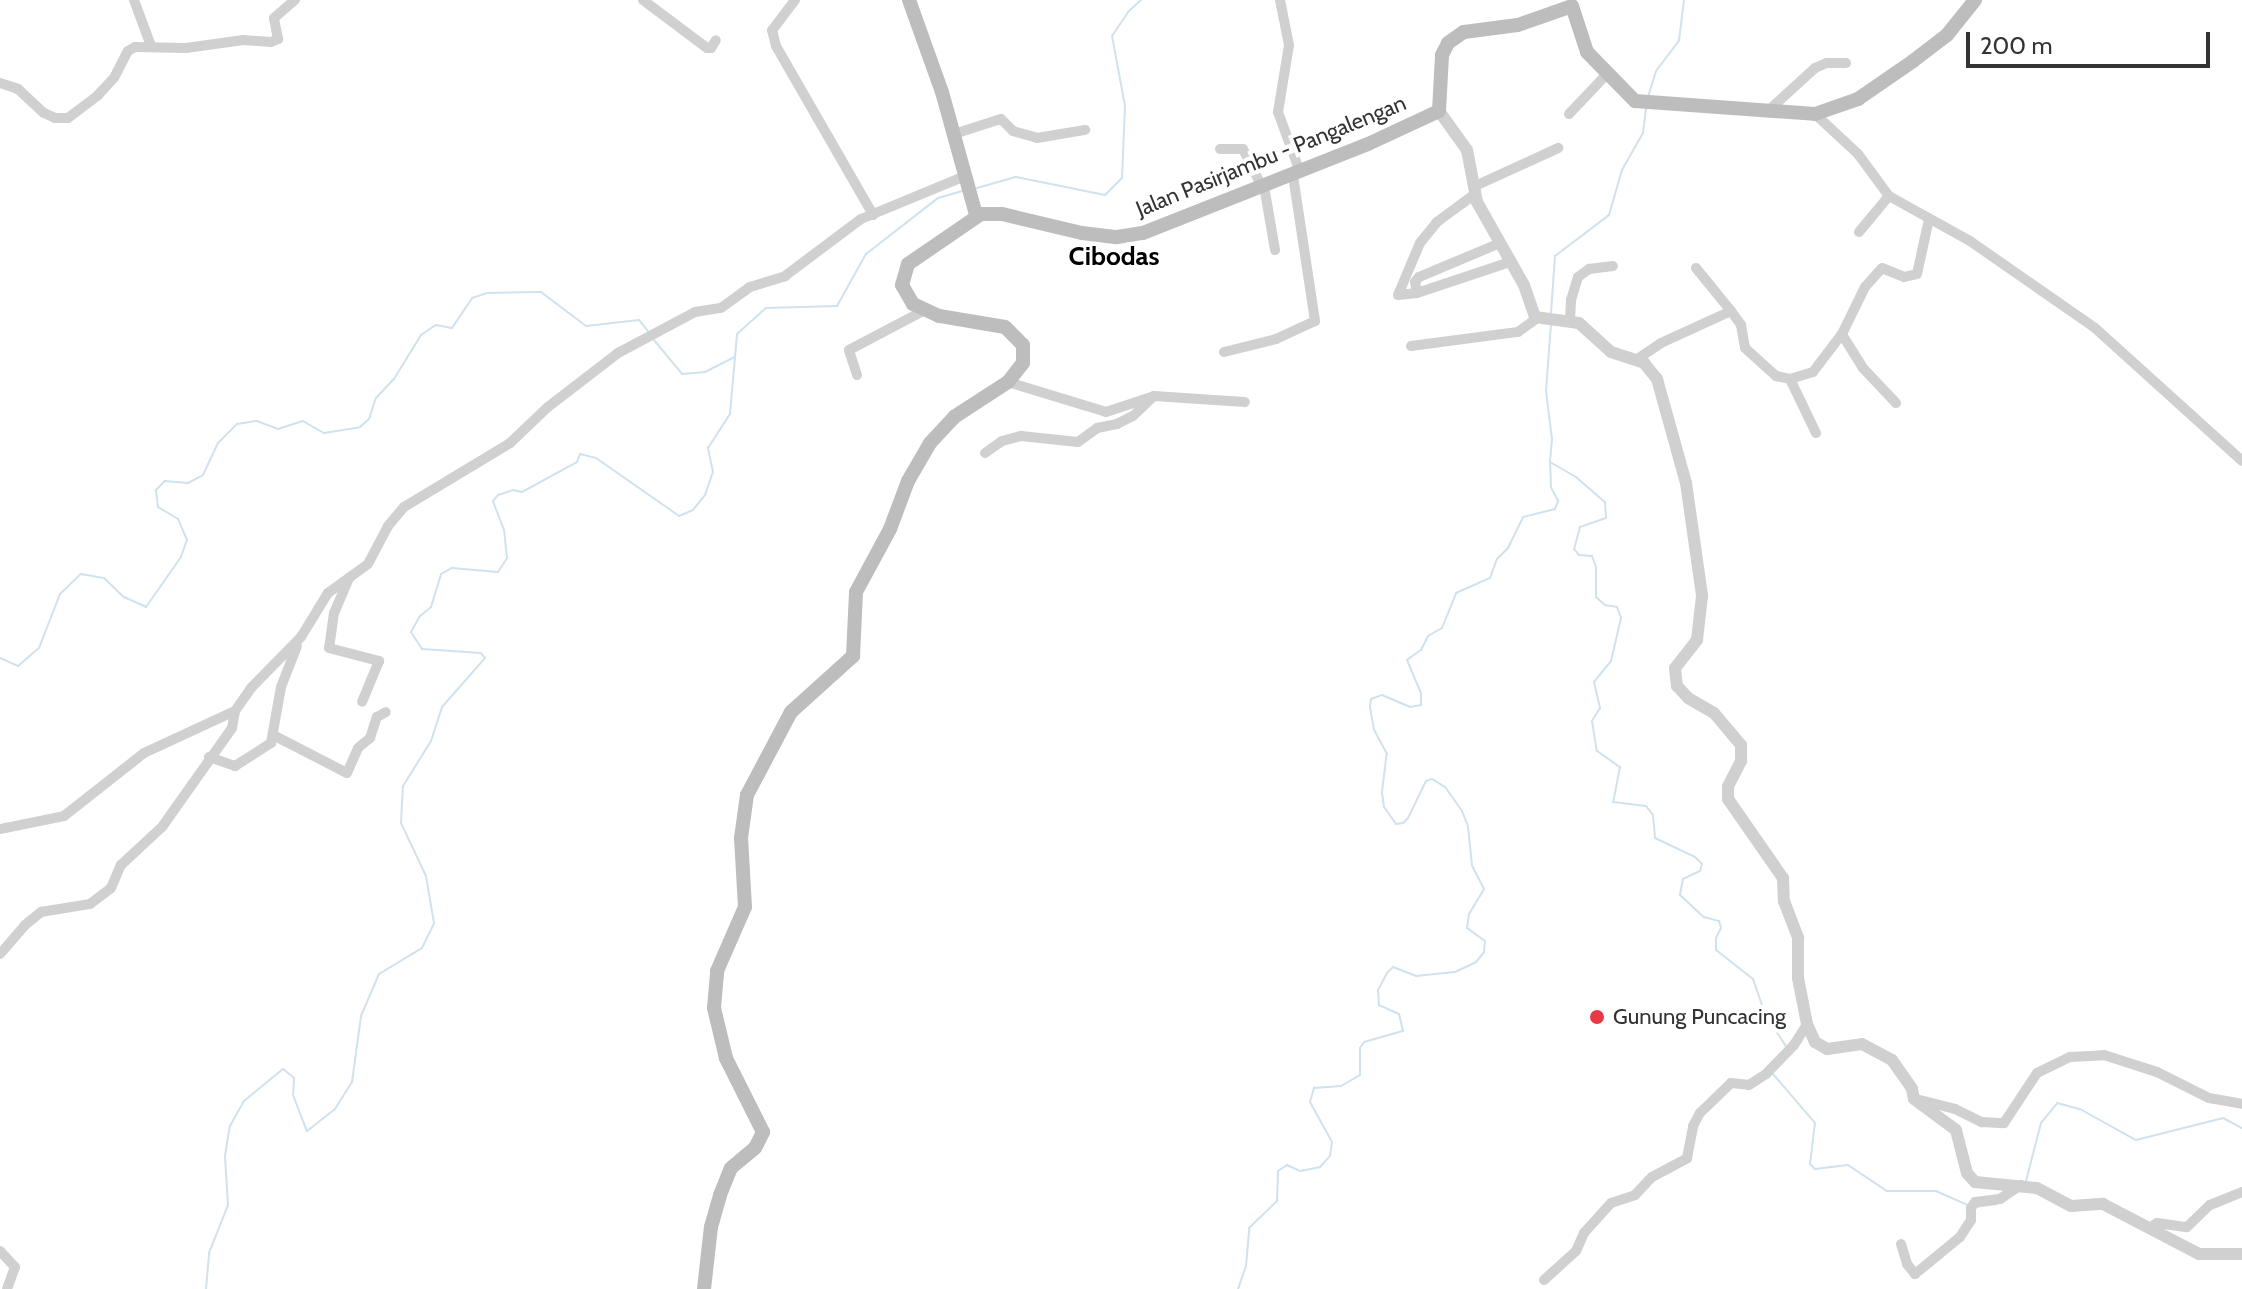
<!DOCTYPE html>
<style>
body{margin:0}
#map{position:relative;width:2242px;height:1289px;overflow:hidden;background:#fff;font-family:Cabin,sans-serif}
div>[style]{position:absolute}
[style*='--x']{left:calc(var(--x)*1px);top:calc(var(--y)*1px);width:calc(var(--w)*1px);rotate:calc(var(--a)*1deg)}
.stream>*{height:2px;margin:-1px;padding:0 1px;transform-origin:1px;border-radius:1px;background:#cfe2ee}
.minor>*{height:10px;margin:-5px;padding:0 5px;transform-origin:5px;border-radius:5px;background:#d0d0d0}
.tertiary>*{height:12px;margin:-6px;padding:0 6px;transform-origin:6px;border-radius:6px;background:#d0d0d0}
.secondary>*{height:14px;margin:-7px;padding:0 7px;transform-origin:7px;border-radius:7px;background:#bdbdbd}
.dots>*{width:22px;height:22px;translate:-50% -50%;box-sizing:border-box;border:4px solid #fff;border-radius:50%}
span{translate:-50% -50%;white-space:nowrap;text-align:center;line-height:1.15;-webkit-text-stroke:8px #fff;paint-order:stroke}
.street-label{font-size:22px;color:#333}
.poi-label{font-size:22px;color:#333}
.left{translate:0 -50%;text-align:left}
.quarter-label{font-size:26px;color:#000;font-weight:700}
.scale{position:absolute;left:1966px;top:32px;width:244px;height:36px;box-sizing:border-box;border:4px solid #333;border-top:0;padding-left:10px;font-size:24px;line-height:28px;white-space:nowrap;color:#333;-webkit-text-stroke:6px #fff;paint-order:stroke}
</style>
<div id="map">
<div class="stream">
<i style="--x:1648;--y:97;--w:27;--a:-73"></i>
<i style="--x:1656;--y:71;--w:39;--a:-53"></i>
<i style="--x:1679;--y:40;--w:40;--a:-82.9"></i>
<i style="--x:977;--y:188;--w:41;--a:-15.8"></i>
<i style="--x:1016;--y:177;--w:91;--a:11.4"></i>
<i style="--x:1105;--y:195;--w:24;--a:-45"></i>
<i style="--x:1122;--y:178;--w:72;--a:-87.6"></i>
<i style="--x:1125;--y:106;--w:71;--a:-100.5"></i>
<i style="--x:1112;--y:36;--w:29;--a:-56"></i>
<i style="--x:1128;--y:12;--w:18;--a:-43"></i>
<i style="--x:1551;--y:313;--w:57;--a:-86"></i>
<i style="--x:1555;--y:256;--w:68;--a:-37.2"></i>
<i style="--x:1609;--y:215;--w:47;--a:-73.9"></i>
<i style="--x:1622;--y:170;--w:43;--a:-60.4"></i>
<i style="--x:1643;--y:133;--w:26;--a:-83"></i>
<i style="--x:1551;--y:324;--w:67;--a:94.3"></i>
<i style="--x:1546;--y:391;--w:48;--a:82.9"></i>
<i style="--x:1552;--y:439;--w:23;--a:95"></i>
<i style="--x:1550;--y:462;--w:30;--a:30"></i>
<i style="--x:1576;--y:477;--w:38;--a:41"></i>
<i style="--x:1605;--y:502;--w:16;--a:86"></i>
<i style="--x:1606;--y:518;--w:28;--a:161"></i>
<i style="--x:1580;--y:527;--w:23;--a:105"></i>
<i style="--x:1574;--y:549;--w:8;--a:50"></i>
<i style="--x:1579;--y:555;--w:13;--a:4"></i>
<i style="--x:1592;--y:556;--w:12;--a:70"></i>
<i style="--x:1596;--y:567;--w:30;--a:90"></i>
<i style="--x:1596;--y:597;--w:12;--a:42"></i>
<i style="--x:1605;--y:605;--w:12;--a:9"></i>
<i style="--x:1617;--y:607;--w:12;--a:70"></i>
<i style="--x:1621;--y:618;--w:44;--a:103.1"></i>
<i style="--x:1611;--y:661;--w:27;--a:129"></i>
<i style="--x:1594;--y:682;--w:27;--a:77"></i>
<i style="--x:1600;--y:708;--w:15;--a:122"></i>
<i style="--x:1592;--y:721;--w:30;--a:81"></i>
<i style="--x:1597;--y:751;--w:28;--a:35"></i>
<i style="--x:1620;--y:767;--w:36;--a:101"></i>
<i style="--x:1613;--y:802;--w:33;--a:7"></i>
<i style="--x:1646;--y:806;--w:11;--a:52"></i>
<i style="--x:1653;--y:815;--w:23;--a:85"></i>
<i style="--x:1655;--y:838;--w:44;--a:25.4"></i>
<i style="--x:1695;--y:857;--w:10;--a:45"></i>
<i style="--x:1702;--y:864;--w:7;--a:106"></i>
<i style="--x:1700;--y:871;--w:19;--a:155"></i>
<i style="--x:1683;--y:879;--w:16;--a:101"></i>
<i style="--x:1680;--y:895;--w:33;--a:43"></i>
<i style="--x:1704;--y:917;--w:16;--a:15"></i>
<i style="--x:1719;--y:921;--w:7;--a:74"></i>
<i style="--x:1721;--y:928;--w:11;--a:117"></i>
<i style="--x:1716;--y:938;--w:12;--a:90"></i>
<i style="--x:1716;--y:950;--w:47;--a:38.1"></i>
<i style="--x:1753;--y:979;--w:37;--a:71"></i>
<i style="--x:1765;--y:1014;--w:38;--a:57"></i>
<i style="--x:654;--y:340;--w:44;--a:50.5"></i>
<i style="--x:682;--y:374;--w:23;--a:-5"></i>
<i style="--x:705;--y:372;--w:34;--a:-27"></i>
<i style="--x:0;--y:658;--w:20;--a:24"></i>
<i style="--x:18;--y:666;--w:28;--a:-41"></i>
<i style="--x:39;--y:648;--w:58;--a:-68.7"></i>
<i style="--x:60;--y:594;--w:29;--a:-44"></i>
<i style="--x:81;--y:574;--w:23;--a:10"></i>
<i style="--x:104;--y:578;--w:28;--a:44"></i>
<i style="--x:124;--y:597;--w:24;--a:24"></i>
<i style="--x:146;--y:607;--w:61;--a:-55"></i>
<i style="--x:181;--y:557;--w:18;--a:-71"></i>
<i style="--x:187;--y:540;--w:23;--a:-113"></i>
<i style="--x:178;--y:519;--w:23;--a:-149"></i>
<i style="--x:158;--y:507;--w:17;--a:-97"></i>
<i style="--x:156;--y:490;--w:13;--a:-45"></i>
<i style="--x:165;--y:481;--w:23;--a:5"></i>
<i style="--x:188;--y:483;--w:17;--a:-28"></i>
<i style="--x:203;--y:475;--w:35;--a:-65"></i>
<i style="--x:218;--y:443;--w:27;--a:-45"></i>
<i style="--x:237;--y:424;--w:20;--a:-9"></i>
<i style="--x:257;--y:421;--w:22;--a:21"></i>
<i style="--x:278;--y:429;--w:26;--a:-18"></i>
<i style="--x:303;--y:421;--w:24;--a:30"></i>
<i style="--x:324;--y:433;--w:36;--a:-9"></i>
<i style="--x:360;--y:427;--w:12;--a:-42"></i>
<i style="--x:369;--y:419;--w:22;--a:-72"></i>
<i style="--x:376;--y:398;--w:26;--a:-47"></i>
<i style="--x:394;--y:379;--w:52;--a:-58.5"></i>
<i style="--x:421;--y:335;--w:18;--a:-34"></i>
<i style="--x:436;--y:325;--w:16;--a:11"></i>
<i style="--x:452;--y:328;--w:36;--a:-56"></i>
<i style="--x:472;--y:298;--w:16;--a:-18"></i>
<i style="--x:487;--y:293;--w:54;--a:-1.1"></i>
<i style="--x:541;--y:292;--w:56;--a:37.1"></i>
<i style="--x:586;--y:326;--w:53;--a:-6.5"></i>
<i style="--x:639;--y:320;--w:14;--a:51"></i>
<i style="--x:1773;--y:1074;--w:65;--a:49.4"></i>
<i style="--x:1815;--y:1123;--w:41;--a:97"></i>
<i style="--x:1810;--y:1164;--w:7;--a:45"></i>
<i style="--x:1815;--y:1169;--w:33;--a:-7"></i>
<i style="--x:1848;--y:1165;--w:47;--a:33.7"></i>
<i style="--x:1887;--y:1191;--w:49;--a:0"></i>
<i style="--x:1936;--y:1191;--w:36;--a:24"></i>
<i style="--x:2026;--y:1181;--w:60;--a:-75.5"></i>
<i style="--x:2041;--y:1123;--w:26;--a:-51"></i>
<i style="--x:2057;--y:1103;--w:24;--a:15"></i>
<i style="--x:2080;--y:1109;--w:64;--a:29"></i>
<i style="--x:2136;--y:1140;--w:90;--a:-14.2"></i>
<i style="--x:2223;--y:1118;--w:21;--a:28"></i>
<i style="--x:1976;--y:1207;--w:21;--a:-8"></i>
<i style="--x:206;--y:1289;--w:36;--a:-85"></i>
<i style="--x:209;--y:1253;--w:52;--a:-68.4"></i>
<i style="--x:228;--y:1205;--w:49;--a:-93.5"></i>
<i style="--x:225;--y:1156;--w:30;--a:-81"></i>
<i style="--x:230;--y:1126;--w:29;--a:-61"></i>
<i style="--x:244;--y:1101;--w:50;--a:-39.4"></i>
<i style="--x:283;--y:1069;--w:14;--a:39"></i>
<i style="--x:294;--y:1078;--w:17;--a:93"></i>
<i style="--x:293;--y:1095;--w:39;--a:69"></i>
<i style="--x:307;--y:1131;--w:36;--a:-38"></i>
<i style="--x:335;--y:1109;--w:32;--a:-58"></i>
<i style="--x:352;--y:1082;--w:67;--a:-82.2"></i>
<i style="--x:361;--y:1016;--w:46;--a:-66.8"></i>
<i style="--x:379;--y:974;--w:50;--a:-31.2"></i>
<i style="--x:422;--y:948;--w:28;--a:-64"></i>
<i style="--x:434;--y:923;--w:48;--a:-99.7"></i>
<i style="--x:426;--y:876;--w:59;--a:-115.3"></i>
<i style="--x:401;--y:823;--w:37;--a:-87"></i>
<i style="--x:403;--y:786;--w:53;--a:-58.1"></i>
<i style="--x:431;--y:741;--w:36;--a:-72"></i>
<i style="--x:442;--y:707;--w:65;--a:-48.7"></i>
<i style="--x:485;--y:658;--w:6;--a:-129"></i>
<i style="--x:481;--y:653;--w:59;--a:-176.1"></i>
<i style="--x:422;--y:649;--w:20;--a:-123"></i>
<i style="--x:411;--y:632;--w:18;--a:-61"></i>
<i style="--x:420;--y:616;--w:14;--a:-39"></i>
<i style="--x:431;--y:607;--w:34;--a:-73"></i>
<i style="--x:441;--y:574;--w:13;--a:-29"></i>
<i style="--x:452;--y:568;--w:46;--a:5"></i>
<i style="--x:498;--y:572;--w:17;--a:-57"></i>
<i style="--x:507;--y:558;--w:28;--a:-96"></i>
<i style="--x:504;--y:530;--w:31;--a:-111"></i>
<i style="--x:493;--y:501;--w:8;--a:-50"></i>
<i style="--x:498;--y:495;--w:16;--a:-18"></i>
<i style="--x:513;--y:490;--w:9;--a:13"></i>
<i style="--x:522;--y:492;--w:63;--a:-28.6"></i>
<i style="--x:577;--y:462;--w:9;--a:-69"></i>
<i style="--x:580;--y:454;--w:16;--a:14"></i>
<i style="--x:596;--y:458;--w:101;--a:34.9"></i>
<i style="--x:679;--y:516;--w:15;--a:-23"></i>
<i style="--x:693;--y:510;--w:19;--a:-51"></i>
<i style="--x:705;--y:495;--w:24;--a:-71"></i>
<i style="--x:713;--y:472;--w:25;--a:-102"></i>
<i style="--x:708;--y:448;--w:40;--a:-57.1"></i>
<i style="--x:730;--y:414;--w:80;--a:-85"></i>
<i style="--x:737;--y:334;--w:39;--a:-42"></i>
<i style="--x:766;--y:308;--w:71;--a:-1.6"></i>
<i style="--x:837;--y:306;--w:60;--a:-60.9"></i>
<i style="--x:866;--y:254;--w:91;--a:-37.9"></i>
<i style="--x:938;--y:198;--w:26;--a:-16"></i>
<i style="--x:1238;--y:1289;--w:24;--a:-71"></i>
<i style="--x:1246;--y:1266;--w:38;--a:-85"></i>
<i style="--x:1249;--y:1228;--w:39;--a:-44"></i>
<i style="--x:1277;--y:1201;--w:30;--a:-88"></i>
<i style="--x:1278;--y:1171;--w:11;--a:-34"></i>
<i style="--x:1287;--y:1165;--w:14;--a:25"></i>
<i style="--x:1300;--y:1171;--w:20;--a:-11"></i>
<i style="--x:1320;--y:1167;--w:15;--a:-48"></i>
<i style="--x:1330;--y:1156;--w:14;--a:-82"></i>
<i style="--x:1332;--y:1142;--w:46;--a:-118.8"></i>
<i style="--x:1310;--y:1102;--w:15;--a:-74"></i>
<i style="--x:1314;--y:1088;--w:27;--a:-4"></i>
<i style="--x:1341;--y:1086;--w:22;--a:-30"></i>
<i style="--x:1360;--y:1075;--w:27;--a:-90"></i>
<i style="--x:1360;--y:1048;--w:7;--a:-56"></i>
<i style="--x:1364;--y:1042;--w:41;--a:-15.8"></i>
<i style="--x:1403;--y:1031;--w:17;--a:-103"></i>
<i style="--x:1399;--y:1014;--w:22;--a:-156"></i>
<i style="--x:1379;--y:1005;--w:15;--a:-94"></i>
<i style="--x:1378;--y:990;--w:19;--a:-62"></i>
<i style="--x:1387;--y:973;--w:8;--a:-45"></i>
<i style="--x:1393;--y:967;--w:25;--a:21"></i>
<i style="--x:1416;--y:976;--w:39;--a:-6"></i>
<i style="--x:1455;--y:972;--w:23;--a:-25"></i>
<i style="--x:1476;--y:962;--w:13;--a:-51"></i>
<i style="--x:1484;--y:952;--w:11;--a:-85"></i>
<i style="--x:1485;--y:941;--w:22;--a:-144"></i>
<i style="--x:1467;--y:928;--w:14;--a:-82"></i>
<i style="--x:1469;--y:914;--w:29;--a:-59"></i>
<i style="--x:1484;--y:889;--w:27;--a:-117"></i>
<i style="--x:1472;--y:865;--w:39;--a:-96"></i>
<i style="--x:1468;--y:826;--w:16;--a:-112"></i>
<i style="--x:1462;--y:811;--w:29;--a:-125"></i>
<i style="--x:1445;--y:787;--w:15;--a:-148"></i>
<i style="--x:1432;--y:779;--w:6;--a:162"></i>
<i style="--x:1426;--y:781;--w:41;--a:115.9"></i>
<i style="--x:1408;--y:818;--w:7;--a:135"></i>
<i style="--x:1403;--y:823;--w:7;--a:172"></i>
<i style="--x:1396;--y:824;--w:21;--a:-125"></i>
<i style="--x:1384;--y:807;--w:15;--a:-98"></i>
<i style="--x:1382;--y:792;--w:38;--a:-83"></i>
<i style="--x:1387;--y:754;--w:27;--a:-118"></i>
<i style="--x:1374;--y:730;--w:23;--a:-100"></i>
<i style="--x:1370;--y:707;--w:8;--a:-83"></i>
<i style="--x:1371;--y:699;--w:12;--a:-20"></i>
<i style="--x:1382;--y:695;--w:30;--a:23"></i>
<i style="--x:1410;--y:707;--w:11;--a:-10"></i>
<i style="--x:1421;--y:705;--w:12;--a:-90"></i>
<i style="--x:1421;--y:693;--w:36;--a:-113"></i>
<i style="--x:1407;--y:660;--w:17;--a:-36"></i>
<i style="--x:1421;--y:650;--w:16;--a:-63"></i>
<i style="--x:1428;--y:636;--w:16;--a:-30"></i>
<i style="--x:1442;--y:628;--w:38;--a:-68"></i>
<i style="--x:1456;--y:593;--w:37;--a:-24"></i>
<i style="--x:1490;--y:578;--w:20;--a:-70"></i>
<i style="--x:1497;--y:559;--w:16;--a:-45"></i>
<i style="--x:1508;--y:548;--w:34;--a:-64"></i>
<i style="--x:1523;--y:517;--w:33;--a:-14"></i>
<i style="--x:1555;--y:509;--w:9;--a:-69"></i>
<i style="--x:1558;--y:501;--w:16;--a:-117"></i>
<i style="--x:1551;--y:487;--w:24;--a:-92"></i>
</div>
<div class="minor">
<i style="--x:134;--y:0;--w:49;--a:69.7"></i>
<i style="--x:643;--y:0;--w:80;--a:36.9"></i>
<i style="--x:707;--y:48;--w:4;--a:0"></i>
<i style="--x:711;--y:48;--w:9;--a:-58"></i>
<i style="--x:795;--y:0;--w:38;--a:127"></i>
<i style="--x:772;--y:30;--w:16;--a:76"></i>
<i style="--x:776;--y:46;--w:195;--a:60.1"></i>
<i style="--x:1280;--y:0;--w:46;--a:78.7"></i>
<i style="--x:1289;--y:45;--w:68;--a:99.3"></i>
<i style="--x:1278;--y:112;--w:64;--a:69.9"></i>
<i style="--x:0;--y:83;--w:19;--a:18"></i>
<i style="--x:18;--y:89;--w:35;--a:43"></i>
<i style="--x:44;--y:113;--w:12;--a:24"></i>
<i style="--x:55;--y:118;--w:13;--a:0"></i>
<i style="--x:68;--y:118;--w:38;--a:-37"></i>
<i style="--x:98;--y:95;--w:23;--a:-47"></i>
<i style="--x:114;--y:78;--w:30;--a:-63"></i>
<i style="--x:128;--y:51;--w:8;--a:-30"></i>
<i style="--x:135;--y:47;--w:51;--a:1.1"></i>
<i style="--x:186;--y:48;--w:58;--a:-8"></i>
<i style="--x:243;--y:40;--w:28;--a:4"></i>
<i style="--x:271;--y:42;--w:8;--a:-23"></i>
<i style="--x:278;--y:39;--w:21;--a:-101"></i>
<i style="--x:274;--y:18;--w:28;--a:-41"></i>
<i style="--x:1769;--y:110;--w:62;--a:-42.4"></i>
<i style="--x:1815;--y:68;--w:13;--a:-23"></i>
<i style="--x:1827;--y:63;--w:19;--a:0"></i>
<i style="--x:1569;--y:114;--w:55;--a:-46.5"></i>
<i style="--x:1815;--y:114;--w:59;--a:42.9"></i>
<i style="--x:1858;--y:154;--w:52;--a:53.6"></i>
<i style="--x:1889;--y:196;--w:93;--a:29.1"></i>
<i style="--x:1970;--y:241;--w:152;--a:34.8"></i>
<i style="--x:2095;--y:328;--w:198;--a:42.1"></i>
<i style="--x:954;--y:134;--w:49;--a:-17.7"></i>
<i style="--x:1001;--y:119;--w:17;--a:45"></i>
<i style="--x:1013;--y:131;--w:25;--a:16"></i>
<i style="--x:1037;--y:138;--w:49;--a:-9.5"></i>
<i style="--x:1220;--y:149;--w:23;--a:0"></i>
<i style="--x:1243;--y:149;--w:42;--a:63.4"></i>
<i style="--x:1264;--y:186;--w:65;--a:80.2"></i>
<i style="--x:1473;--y:187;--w:94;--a:-24.6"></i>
<i style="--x:1859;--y:232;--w:47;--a:-50.2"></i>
<i style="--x:1500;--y:243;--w:88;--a:157.2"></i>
<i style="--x:1419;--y:277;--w:6;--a:129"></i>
<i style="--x:1415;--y:282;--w:11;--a:80"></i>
<i style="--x:1417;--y:293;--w:98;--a:-18.4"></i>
<i style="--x:1696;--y:268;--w:55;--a:50.9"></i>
<i style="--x:1417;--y:293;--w:19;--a:174"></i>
<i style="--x:1398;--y:295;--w:56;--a:-67.1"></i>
<i style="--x:1420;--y:243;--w:27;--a:-51"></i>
<i style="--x:1437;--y:222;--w:47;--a:-36.4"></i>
<i style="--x:1570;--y:320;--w:20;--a:-87"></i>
<i style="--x:1571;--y:300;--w:24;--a:-73"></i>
<i style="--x:1578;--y:277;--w:14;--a:-36"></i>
<i style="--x:1589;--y:269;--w:24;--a:-7"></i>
<i style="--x:1411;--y:346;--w:108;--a:-7.5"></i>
<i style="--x:1518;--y:332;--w:24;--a:-36"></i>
<i style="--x:1224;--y:352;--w:54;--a:-14"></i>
<i style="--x:1276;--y:339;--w:43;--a:-24.8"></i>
<i style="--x:1315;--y:321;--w:148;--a:-98.6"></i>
<i style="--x:1636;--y:360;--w:30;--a:-34"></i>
<i style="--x:1661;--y:343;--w:77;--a:-24.6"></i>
<i style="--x:1731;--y:311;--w:17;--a:54"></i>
<i style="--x:1741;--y:325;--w:23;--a:80"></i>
<i style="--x:1745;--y:348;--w:42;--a:42.1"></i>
<i style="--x:1776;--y:376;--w:14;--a:12"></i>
<i style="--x:1790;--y:379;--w:24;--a:-17"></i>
<i style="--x:1813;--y:372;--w:48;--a:-52.7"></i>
<i style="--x:857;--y:375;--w:26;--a:-108"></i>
<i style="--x:849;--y:350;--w:84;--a:-27.8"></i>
<i style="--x:1790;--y:379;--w:60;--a:64.3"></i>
<i style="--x:1008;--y:382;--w:102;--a:17"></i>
<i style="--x:1106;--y:412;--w:51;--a:-18.4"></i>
<i style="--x:1154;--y:396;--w:91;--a:3.8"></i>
<i style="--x:1896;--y:403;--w:48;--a:-133.3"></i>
<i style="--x:1863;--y:368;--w:40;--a:-122"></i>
<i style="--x:1842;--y:334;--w:52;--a:-63.9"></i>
<i style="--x:1865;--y:287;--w:25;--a:-48"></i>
<i style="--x:1882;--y:268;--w:24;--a:22"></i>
<i style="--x:1904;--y:277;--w:13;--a:-13"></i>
<i style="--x:1917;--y:274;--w:56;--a:-77.7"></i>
<i style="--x:985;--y:453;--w:21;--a:-35"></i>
<i style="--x:1002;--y:441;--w:20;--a:-15"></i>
<i style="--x:1021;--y:436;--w:57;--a:6"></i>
<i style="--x:1078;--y:442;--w:24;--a:-36"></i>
<i style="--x:1097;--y:428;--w:20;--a:-11"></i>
<i style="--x:1117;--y:424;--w:18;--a:-27"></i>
<i style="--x:1133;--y:416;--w:28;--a:-44"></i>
<i style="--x:349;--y:578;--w:38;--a:113"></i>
<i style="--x:334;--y:613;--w:35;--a:98"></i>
<i style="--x:329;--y:648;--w:52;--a:14.6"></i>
<i style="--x:379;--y:661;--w:44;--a:112.5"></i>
<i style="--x:273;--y:735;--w:83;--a:27.2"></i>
<i style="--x:347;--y:773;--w:27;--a:-66"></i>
<i style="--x:358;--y:748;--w:16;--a:-40"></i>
<i style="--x:370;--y:738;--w:22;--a:-72"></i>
<i style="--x:377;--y:717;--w:10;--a:-29"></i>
<i style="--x:209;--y:757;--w:28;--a:19"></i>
<i style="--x:235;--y:766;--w:43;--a:-32.6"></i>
<i style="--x:271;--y:743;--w:57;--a:-79.9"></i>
<i style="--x:281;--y:687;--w:44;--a:-68.7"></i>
<i style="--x:0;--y:829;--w:65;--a:-11.5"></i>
<i style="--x:64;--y:816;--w:102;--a:-38.2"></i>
<i style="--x:144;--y:753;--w:100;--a:-24.8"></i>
<i style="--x:235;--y:711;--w:28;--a:-55"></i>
<i style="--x:251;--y:688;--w:71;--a:-45.6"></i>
<i style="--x:301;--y:637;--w:52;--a:-58.5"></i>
<i style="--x:328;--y:593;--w:49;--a:-35.9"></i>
<i style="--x:368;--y:564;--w:43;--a:-62.2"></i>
<i style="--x:388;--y:526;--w:25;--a:-50"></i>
<i style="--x:404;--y:507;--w:124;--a:-31.1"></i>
<i style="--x:510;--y:443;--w:52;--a:-43.5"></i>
<i style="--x:548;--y:407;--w:88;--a:-37.6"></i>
<i style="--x:618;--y:353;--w:87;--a:-28"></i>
<i style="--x:695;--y:312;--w:26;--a:-9"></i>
<i style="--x:721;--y:308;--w:36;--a:-36"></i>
<i style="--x:750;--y:287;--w:37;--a:-17"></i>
<i style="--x:785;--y:276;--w:95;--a:-36.9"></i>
<i style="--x:861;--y:219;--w:113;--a:-22.5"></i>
<i style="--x:0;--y:954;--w:38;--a:-49"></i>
<i style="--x:25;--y:925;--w:21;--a:-39"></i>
<i style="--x:41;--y:912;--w:50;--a:-9.3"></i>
<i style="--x:90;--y:904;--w:26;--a:-37"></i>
<i style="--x:111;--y:888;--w:25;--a:-67"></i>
<i style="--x:121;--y:865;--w:56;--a:-42.8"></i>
<i style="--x:162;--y:827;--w:121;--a:-54.7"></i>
<i style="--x:232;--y:728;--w:17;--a:-80"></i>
<i style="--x:1916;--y:1099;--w:40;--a:14.4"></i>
<i style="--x:1955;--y:1109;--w:30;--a:26"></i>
<i style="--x:1982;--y:1122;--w:22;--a:3"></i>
<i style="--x:2004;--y:1123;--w:60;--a:-56.6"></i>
<i style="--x:2037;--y:1073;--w:37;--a:-26"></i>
<i style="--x:2070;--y:1057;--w:34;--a:-3"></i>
<i style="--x:2104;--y:1055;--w:56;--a:17.8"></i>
<i style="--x:2157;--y:1072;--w:58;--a:26.6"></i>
<i style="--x:2209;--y:1098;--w:34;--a:10"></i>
<i style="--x:2151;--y:1227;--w:7;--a:-34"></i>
<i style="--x:2157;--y:1223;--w:30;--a:8"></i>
<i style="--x:2187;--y:1227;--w:32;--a:-44"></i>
<i style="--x:2210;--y:1205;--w:35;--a:-22"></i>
<i style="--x:1901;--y:1244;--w:21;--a:73"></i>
<i style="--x:1907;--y:1264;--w:13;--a:51"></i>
<i style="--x:1915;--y:1274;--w:58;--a:-39.4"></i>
<i style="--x:1960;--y:1237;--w:20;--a:-57"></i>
<i style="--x:1971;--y:1220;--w:12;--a:-90"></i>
<i style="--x:1971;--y:1208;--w:7;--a:-56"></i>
<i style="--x:1975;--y:1202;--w:25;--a:-7"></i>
<i style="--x:2000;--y:1199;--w:25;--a:-34"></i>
<i style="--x:0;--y:1251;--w:22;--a:47"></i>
<i style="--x:15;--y:1267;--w:23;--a:110"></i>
<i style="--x:1544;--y:1280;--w:43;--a:-42.2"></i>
<i style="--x:1576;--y:1251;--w:20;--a:-66"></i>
<i style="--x:1584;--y:1233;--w:40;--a:-48"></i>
<i style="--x:1611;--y:1203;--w:25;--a:-18"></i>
<i style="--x:1635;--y:1195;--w:25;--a:-47"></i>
<i style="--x:1652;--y:1177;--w:40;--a:-28"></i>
<i style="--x:1687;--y:1158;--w:33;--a:-79"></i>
<i style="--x:1693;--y:1126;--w:15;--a:-62"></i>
<i style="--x:1700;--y:1113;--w:43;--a:-44.1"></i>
<i style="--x:1731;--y:1083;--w:18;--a:6"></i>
<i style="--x:1749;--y:1085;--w:20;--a:-33"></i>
<i style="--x:1766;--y:1074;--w:40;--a:-46"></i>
<i style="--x:1794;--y:1045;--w:25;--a:-58"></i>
</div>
<div class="tertiary">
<i style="--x:1439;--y:111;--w:48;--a:54.3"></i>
<i style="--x:1467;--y:150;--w:53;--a:79.1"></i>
<i style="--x:1477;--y:202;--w:95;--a:60.5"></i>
<i style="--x:1524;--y:285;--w:34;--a:71"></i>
<i style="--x:1535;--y:317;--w:44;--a:7.8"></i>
<i style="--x:1579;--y:323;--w:43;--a:42.2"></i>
<i style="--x:1611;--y:352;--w:35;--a:18"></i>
<i style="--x:1644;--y:363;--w:21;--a:51"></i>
<i style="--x:1657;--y:379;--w:108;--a:74.4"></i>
<i style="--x:1686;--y:483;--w:114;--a:81.9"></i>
<i style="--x:1702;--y:596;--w:44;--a:96.5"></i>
<i style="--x:1697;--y:640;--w:36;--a:128"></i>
<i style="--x:1675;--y:668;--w:18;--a:84"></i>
<i style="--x:1677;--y:686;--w:16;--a:47"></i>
<i style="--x:1688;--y:698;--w:30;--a:30"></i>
<i style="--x:1714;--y:713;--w:42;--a:49.8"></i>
<i style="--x:1741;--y:745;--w:16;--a:90"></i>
<i style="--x:1741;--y:761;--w:29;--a:117"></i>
<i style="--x:1728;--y:787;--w:12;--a:90"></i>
<i style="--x:1728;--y:799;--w:96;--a:55.2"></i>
<i style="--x:1783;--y:878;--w:23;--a:88"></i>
<i style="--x:1784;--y:901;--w:40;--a:69"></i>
<i style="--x:1798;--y:938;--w:40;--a:90"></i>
<i style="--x:1798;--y:978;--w:47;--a:78.9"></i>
<i style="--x:1807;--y:1024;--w:20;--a:66"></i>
<i style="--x:1815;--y:1042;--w:14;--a:30"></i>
<i style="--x:1827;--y:1049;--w:35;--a:-8"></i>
<i style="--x:1862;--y:1044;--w:34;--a:28"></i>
<i style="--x:1892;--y:1060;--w:35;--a:55"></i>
<i style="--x:1912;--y:1089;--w:10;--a:79"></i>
<i style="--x:1914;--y:1099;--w:52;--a:36.4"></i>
<i style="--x:1956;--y:1130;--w:44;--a:75.7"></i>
<i style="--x:1967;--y:1173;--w:12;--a:48"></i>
<i style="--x:1975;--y:1182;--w:62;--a:5.5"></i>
<i style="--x:2037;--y:1188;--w:38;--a:28"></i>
<i style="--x:2071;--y:1206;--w:32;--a:-4"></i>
<i style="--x:2103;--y:1204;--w:108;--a:27.5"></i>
<i style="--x:2199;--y:1254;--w:43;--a:0"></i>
</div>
<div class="secondary">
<i style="--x:909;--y:0;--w:98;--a:70.3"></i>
<i style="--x:942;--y:92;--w:128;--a:74.5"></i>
<i style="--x:704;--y:1289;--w:62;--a:-83.6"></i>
<i style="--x:711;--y:1227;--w:33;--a:-74"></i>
<i style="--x:720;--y:1195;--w:29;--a:-68"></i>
<i style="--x:731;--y:1168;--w:31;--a:-40"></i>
<i style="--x:755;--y:1148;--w:18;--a:-63"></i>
<i style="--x:763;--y:1132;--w:83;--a:-116.6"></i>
<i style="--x:726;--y:1058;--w:51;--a:-103.5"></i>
<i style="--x:714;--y:1008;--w:37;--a:-85"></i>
<i style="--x:717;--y:971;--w:70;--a:-66.4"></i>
<i style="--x:745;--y:907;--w:69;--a:-93.3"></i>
<i style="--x:741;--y:838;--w:43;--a:-82.1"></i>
<i style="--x:747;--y:795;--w:94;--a:-62.1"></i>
<i style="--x:791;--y:712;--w:84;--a:-42.1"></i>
<i style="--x:853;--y:656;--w:64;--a:-87.3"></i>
<i style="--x:856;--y:592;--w:72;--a:-61.6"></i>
<i style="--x:890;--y:529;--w:51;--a:-69.4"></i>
<i style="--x:908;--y:481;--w:44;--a:-59.9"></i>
<i style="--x:930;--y:443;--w:35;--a:-47"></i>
<i style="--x:954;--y:417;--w:64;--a:-32.9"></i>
<i style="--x:1008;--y:382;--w:24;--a:-52"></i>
<i style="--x:1023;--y:363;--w:18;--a:-90"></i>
<i style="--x:1023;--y:345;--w:25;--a:-135"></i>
<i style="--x:1005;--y:327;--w:67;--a:-170.5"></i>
<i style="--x:939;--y:316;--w:29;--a:-155"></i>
<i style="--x:913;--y:304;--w:22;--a:-120"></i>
<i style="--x:902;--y:285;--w:22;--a:-74"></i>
<i style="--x:908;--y:264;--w:88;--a:-34.4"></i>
<i style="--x:981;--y:214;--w:21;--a:0"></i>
<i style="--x:1002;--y:214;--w:82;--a:13.4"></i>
<i style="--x:1082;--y:233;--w:35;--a:7"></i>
<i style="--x:1117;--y:237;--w:26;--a:-9"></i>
<i style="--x:1143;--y:233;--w:242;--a:-21.6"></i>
<i style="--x:1368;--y:144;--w:78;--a:-24.9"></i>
<i style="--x:1439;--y:111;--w:56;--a:-86.9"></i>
<i style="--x:1442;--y:55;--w:13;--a:-63"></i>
<i style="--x:1448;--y:43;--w:19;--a:-35"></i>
<i style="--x:1464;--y:32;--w:54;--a:-7.4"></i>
<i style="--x:1518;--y:25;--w:57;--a:-19.4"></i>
<i style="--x:1572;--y:6;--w:48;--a:71.9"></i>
<i style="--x:1587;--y:52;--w:69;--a:45.6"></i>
<i style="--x:1635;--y:101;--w:180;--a:4.1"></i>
<i style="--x:1815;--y:114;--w:46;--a:-19.2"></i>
<i style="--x:1858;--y:99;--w:67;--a:-34.6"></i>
<i style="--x:1913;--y:61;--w:43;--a:-37.4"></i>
<i style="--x:1947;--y:35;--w:45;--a:-51.3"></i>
</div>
<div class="dots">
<i style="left:1597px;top:1017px;background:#e63946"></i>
</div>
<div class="street-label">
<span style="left:1271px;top:156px;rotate:-22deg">Jalan Pasirjambu - Pangalengan</span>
</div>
<div class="poi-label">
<span class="left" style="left:1613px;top:1017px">Gunung Puncacing</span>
</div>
<div class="quarter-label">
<span style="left:1114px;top:257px">Cibodas</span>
</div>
<div class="scale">200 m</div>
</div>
